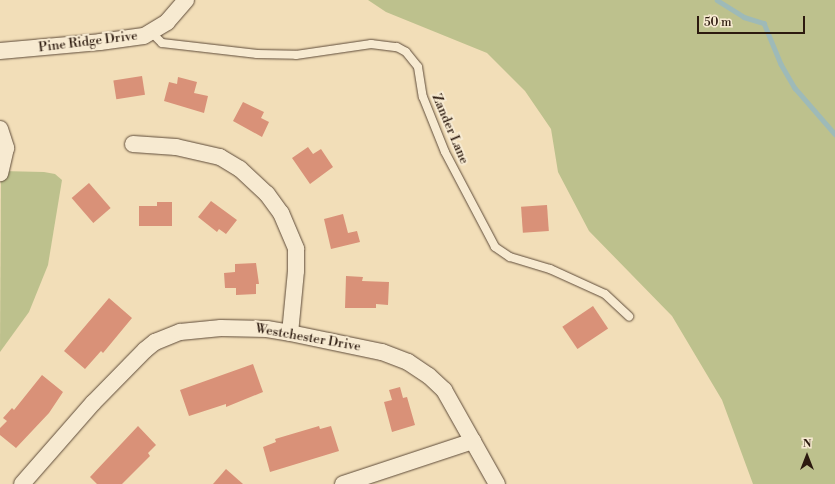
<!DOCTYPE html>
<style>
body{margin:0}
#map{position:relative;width:835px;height:484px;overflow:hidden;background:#f2deb8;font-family:"Libre Bodoni",serif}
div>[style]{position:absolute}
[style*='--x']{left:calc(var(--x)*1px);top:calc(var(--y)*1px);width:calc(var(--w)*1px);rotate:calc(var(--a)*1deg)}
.green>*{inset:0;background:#bdc18d}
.stream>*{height:4.5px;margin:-2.25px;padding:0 2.25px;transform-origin:2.25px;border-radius:2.25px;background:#9ebab8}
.building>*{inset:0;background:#d99178;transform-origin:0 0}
.roads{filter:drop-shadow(0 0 1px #5e4b39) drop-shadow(0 0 1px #5e4b39)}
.lane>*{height:8px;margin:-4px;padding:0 4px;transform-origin:4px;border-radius:4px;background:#f7ead1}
.street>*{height:16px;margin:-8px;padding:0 8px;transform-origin:8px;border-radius:8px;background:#f7ead1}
span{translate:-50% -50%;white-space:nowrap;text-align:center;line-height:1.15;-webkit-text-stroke:4px #f7ead1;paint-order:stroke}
.street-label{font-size:13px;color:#2c1a0f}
.north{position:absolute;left:787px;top:436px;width:40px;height:40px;-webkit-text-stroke:3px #f7ead1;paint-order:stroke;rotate:0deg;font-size:11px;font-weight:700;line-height:16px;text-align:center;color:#2c1a0f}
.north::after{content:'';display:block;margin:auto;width:14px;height:18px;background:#2c1a0f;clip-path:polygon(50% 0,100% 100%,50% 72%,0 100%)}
.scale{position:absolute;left:697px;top:16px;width:108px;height:18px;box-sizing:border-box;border:2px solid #2c1a0f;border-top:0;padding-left:5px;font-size:12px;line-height:14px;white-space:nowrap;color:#2c1a0f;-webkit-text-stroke:3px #f7ead1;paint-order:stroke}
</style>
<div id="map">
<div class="green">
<i style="clip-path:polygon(368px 0,835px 0,835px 484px,753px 484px,722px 400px,672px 316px,589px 231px,558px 172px,551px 129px,525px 91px,487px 53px,386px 12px)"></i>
<i style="clip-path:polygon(1px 171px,44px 172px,55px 174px,62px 180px,48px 265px,29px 312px,0 352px)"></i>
</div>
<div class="stream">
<i style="--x:717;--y:0;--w:32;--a:32"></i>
<i style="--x:744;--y:17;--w:21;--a:17"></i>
<i style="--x:764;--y:23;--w:44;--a:67.5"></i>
<i style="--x:781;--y:64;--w:28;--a:60"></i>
<i style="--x:795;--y:88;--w:61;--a:49"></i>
</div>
<div class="building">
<i style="left:142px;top:76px;width:19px;height:29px;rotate:81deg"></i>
<i style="clip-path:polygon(178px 77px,197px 82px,194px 93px,208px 96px,204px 113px,164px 101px,169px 82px,177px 84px)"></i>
<i style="clip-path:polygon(243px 102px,264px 112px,261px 118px,269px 122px,262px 137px,233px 121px)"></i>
<i style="clip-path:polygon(308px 147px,313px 154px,321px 149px,333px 167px,310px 184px,292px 158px)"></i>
<i style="left:89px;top:183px;width:33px;height:23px;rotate:49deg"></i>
<i style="clip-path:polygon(211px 201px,237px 220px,226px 234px,219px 229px,217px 232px,198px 217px)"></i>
<i style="clip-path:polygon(157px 202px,172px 202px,172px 226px,139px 226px,139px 206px,157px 206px)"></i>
<i style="left:547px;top:205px;width:26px;height:26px;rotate:86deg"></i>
<i style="clip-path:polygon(343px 214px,348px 233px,357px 231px,360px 242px,331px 249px,324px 219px)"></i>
<i style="clip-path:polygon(256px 263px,259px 284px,256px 284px,256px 294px,236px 295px,236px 288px,225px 288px,224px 273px,235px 272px,235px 264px)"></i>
<i style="clip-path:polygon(346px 276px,363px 277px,362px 281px,389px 282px,388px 305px,376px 304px,376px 308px,345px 308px)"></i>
<i style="clip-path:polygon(109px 298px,132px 318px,103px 353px,101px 351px,85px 369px,64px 351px)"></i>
<i style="left:593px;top:306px;width:27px;height:37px;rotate:56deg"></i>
<i style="clip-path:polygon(253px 364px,263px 392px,226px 407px,226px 404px,189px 416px,180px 390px)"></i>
<i style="clip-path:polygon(42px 375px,63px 392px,49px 413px,16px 448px,0 435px,0 428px,7px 421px,3px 418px,12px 408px,14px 410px)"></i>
<i style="clip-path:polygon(400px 387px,403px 398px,407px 397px,415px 425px,392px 432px,384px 402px,392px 400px,389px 390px)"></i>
<i style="clip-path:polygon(138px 426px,156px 445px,148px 453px,150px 456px,122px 484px,97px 484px,90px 477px)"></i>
<i style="clip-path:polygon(319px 426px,320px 429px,331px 426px,339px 451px,270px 472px,263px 447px,276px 442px,275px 439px)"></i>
<i style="clip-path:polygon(226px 469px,243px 484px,213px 484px)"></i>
</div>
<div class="roads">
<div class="lane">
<i style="--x:152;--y:33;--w:14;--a:45"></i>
<i style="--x:162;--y:43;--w:96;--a:6.6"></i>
<i style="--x:257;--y:54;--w:39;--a:1"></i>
<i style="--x:296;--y:55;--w:76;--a:-8.3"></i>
<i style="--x:371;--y:44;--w:26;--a:7"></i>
<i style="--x:397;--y:47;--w:10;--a:29"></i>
<i style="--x:406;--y:52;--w:19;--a:51"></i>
<i style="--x:418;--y:67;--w:30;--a:81"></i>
<i style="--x:423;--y:97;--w:59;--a:68.2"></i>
<i style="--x:445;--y:152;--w:107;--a:62.2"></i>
<i style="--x:495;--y:247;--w:18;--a:34"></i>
<i style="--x:510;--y:257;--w:42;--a:16.7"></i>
<i style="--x:550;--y:269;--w:60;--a:24.4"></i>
<i style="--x:605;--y:294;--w:33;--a:43"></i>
</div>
<div class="street">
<i style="--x:0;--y:51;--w:100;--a:-5.1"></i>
<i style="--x:100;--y:42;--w:44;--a:-7.8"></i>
<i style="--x:144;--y:36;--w:27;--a:-31"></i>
<i style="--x:167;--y:22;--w:29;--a:-49"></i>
<i style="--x:0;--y:129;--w:20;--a:72"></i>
<i style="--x:6;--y:148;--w:26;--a:103"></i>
<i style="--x:133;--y:144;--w:43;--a:4"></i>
<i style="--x:176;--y:147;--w:45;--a:12.8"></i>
<i style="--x:220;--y:157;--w:23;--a:31"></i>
<i style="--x:240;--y:169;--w:37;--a:43"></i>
<i style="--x:267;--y:194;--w:24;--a:54"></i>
<i style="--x:281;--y:213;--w:39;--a:67"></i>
<i style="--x:296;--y:249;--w:22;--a:90"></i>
<i style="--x:296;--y:271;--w:62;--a:95.5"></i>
<i style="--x:22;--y:484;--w:108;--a:-48.8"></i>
<i style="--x:93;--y:403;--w:74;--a:-45.5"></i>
<i style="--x:145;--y:350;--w:13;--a:-39"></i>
<i style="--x:155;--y:342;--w:27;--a:-22"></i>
<i style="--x:180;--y:332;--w:41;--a:-5.6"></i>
<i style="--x:221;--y:328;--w:46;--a:1.2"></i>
<i style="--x:267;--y:329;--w:23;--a:10"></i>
<i style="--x:290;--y:333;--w:94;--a:11.7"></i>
<i style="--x:382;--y:352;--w:28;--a:21"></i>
<i style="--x:408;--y:362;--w:25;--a:34"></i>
<i style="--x:429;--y:376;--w:21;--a:43"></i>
<i style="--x:444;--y:390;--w:108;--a:60.6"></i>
<i style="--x:343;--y:484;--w:137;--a:-18.3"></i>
</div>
</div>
<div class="street-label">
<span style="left:88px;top:42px;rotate:-7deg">Pine Ridge Drive</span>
<span style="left:450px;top:129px;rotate:67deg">Zander Lane</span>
<span style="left:308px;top:338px;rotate:10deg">Westchester Drive</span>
</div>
<div class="north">N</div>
<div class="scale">50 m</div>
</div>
